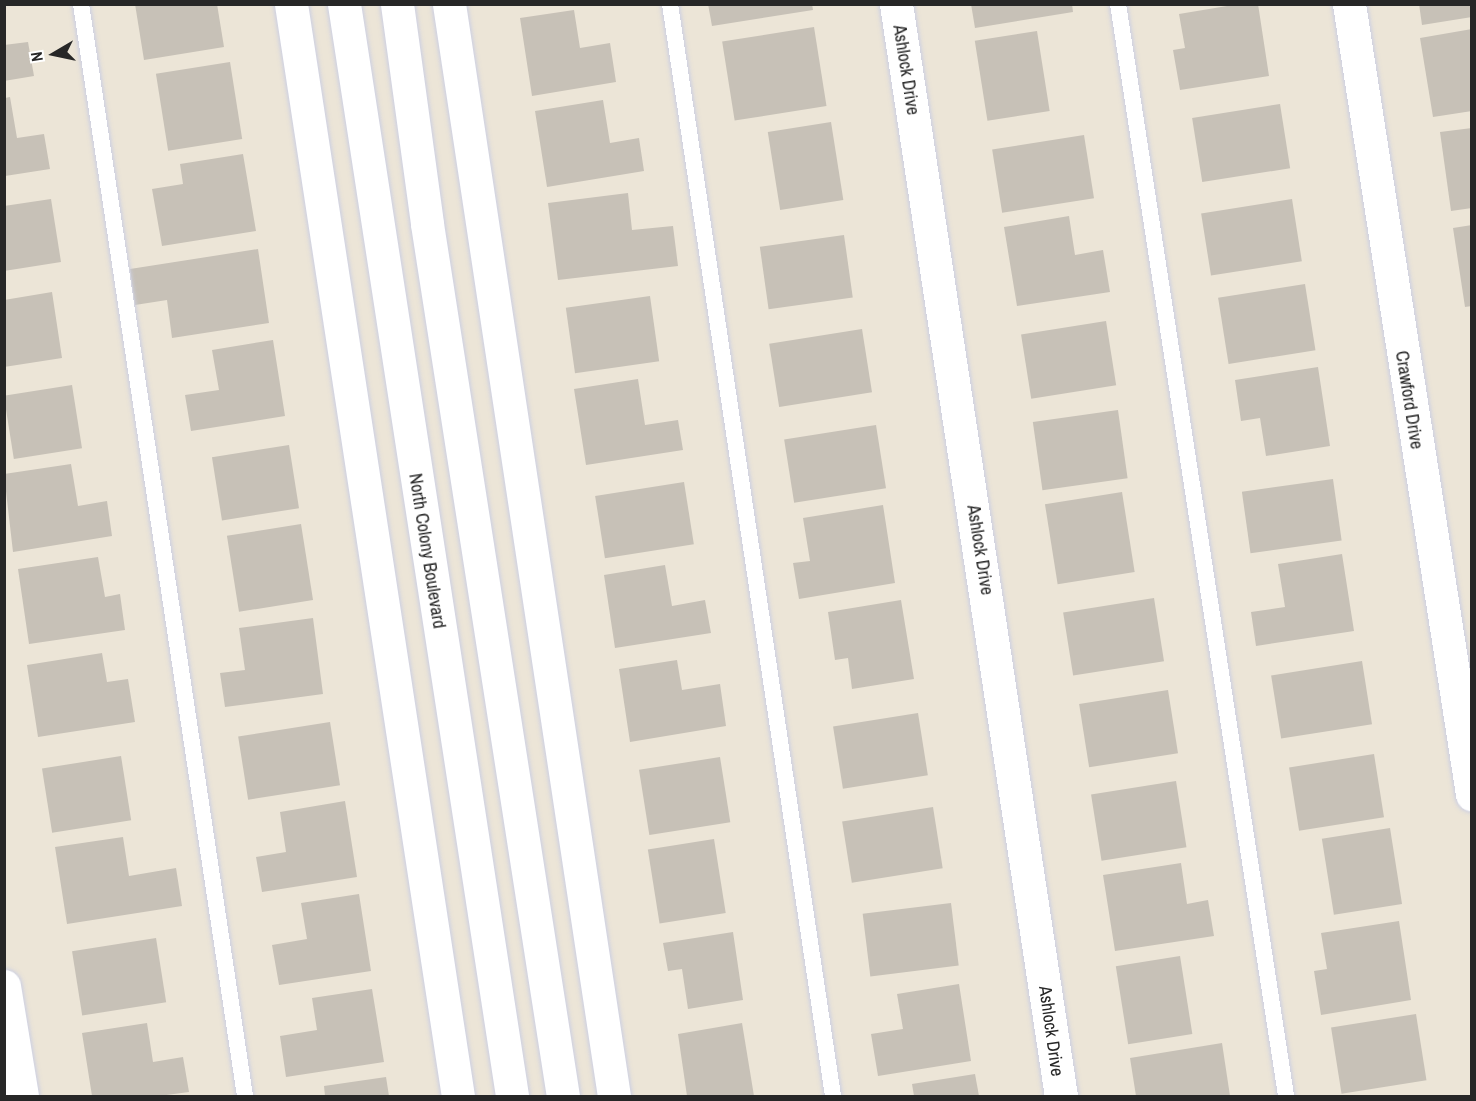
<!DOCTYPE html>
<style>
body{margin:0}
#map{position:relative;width:1476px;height:1101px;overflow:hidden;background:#ece5d7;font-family:"Archivo Narrow",sans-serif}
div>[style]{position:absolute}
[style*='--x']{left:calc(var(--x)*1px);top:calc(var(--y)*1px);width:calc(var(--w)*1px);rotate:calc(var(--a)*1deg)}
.building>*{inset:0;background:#c7c1b7;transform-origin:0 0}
.roads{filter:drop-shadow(0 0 2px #cccfe2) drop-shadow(0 0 2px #cccfe2)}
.service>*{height:16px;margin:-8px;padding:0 8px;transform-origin:8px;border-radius:8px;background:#fff}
.minor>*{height:33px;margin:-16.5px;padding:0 16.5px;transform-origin:16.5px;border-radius:16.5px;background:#fff}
.secondary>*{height:33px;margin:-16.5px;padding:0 16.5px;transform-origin:16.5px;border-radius:16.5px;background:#fff}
span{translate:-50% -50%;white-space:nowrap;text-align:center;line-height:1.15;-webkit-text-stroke:6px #fff;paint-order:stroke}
.street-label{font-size:18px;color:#272727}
.frame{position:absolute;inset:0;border:6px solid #272727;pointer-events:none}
.north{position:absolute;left:24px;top:24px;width:60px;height:60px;-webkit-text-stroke:4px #fff;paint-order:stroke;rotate:261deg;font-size:16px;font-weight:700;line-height:24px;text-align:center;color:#272727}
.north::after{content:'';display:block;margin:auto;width:21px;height:27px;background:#272727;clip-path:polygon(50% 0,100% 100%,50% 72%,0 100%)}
</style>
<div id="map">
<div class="building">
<i style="clip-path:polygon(135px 4px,217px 4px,224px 47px,144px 60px)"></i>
<i style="clip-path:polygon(708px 4px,812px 4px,813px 10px,712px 26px)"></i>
<i style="clip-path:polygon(971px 4px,1072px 4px,1073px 12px,975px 28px)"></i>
<i style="clip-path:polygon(1239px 4px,1258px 4px,1269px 76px,1180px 90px,1173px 50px,1185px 48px,1179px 14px)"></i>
<i style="clip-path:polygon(1419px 4px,1472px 4px,1472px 17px,1422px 25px)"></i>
<i style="clip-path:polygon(574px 10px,580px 48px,610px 43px,616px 82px,532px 96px,520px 18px)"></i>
<i style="left:814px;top:27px;width:80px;height:93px;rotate:81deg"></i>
<i style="clip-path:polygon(1472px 29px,1472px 111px,1433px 117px,1420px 38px)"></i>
<i style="left:1037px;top:31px;width:81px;height:63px;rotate:81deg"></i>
<i style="clip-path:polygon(28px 42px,34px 76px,4px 81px,4px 45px)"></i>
<i style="left:230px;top:62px;width:78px;height:75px;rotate:81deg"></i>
<i style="clip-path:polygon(10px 97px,17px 138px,44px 134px,50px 169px,5px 176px,5px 98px)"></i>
<i style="clip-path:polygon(603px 100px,610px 143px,639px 138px,644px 171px,547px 187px,535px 111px)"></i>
<i style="left:1280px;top:104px;width:65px;height:89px;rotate:81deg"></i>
<i style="left:831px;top:122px;width:79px;height:64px;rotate:81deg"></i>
<i style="clip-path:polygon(1472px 128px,1472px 208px,1451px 211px,1440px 132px)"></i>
<i style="left:1084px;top:135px;width:64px;height:93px;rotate:81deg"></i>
<i style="clip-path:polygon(243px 154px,256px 231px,162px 246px,152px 189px,183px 184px,180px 164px)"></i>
<i style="clip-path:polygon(628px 193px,632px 230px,673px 226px,678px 266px,558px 280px,548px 203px)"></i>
<i style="clip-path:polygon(51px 199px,61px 262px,4px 271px,4px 206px)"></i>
<i style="left:1292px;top:199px;width:63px;height:92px;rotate:81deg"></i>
<i style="clip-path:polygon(1069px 216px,1075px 255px,1103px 250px,1110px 292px,1017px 306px,1004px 227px)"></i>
<i style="clip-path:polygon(1472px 225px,1472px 306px,1465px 307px,1453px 228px)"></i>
<i style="left:844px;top:235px;width:63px;height:85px;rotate:82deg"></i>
<i style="clip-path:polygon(258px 249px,269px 323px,172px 338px,167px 300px,135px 305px,130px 269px)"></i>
<i style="left:1305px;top:284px;width:67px;height:88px;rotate:81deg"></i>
<i style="clip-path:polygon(52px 292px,62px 358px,4px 367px,4px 300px)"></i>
<i style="left:650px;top:296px;width:66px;height:85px;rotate:82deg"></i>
<i style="left:1106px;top:321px;width:65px;height:86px;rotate:81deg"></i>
<i style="left:862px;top:329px;width:64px;height:94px;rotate:81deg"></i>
<i style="clip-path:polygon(273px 340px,285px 416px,191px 431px,185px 395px,219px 390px,212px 350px)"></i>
<i style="clip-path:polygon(1318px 367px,1330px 446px,1266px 456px,1260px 418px,1241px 421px,1235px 380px)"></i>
<i style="clip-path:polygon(638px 379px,645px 425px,678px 420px,683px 450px,586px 465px,574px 389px)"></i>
<i style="left:72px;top:385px;width:64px;height:69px;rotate:81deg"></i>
<i style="left:1118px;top:410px;width:69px;height:86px;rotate:82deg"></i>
<i style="left:876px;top:425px;width:64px;height:93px;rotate:81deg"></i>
<i style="left:289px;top:445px;width:64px;height:78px;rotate:81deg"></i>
<i style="clip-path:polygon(71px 464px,78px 506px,107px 501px,112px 536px,13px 552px,4px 474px)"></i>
<i style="left:1333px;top:479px;width:62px;height:92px;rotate:82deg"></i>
<i style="left:684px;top:482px;width:63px;height:90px;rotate:81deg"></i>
<i style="left:1122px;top:492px;width:81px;height:78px;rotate:81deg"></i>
<i style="clip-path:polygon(883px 505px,895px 583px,799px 599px,793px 563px,810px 561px,803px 518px)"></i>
<i style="left:301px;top:524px;width:77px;height:75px;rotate:81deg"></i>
<i style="clip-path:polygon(1342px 554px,1354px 631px,1256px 646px,1251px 612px,1285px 607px,1278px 564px)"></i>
<i style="clip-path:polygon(98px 557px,105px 597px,120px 594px,125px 630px,29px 644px,18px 569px)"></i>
<i style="clip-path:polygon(665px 565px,672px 606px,705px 600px,711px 633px,615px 648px,604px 575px)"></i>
<i style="left:1154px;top:598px;width:64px;height:92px;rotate:81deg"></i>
<i style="clip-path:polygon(901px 600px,914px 679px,852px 689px,848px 658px,835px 660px,828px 612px)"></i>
<i style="clip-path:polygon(313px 618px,323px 694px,225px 707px,220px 673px,245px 670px,239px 628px)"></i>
<i style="clip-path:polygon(102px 653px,107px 682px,128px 679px,135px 722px,38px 737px,27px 665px)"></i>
<i style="clip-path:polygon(677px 660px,682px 690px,720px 684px,726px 726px,630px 742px,619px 669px)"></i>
<i style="left:1362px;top:661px;width:64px;height:92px;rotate:81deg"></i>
<i style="left:1168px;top:690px;width:64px;height:90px;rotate:81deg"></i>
<i style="left:918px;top:713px;width:63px;height:86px;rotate:81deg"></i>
<i style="left:330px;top:722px;width:64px;height:93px;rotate:81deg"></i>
<i style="left:1374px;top:754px;width:64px;height:86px;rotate:81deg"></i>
<i style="left:121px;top:756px;width:65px;height:80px;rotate:81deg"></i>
<i style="left:720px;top:757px;width:66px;height:82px;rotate:81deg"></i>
<i style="left:1176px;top:781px;width:67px;height:86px;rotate:81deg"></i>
<i style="clip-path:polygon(345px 801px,357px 877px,262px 892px,256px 857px,286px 852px,280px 812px)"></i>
<i style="left:933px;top:807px;width:62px;height:92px;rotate:81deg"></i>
<i style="left:1390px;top:828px;width:77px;height:69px;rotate:81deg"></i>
<i style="clip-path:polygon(123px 837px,129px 876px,176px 868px,182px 906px,67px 924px,55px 847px)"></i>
<i style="left:714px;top:839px;width:75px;height:67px;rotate:81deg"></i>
<i style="clip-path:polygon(1181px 863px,1187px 904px,1208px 900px,1214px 936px,1115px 951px,1103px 875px)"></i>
<i style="clip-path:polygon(359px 894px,371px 971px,279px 985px,272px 945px,307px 939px,301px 903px)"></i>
<i style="left:951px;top:903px;width:63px;height:89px;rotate:83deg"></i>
<i style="clip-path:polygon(1399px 921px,1411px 1000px,1321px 1015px,1314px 971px,1327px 969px,1321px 933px)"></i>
<i style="clip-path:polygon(733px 932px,743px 1000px,688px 1009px,682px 969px,668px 971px,663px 943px)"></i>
<i style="left:156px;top:938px;width:65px;height:85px;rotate:81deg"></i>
<i style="left:1180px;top:956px;width:79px;height:65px;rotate:81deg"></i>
<i style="clip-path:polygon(959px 984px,971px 1061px,878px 1076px,871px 1034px,903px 1029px,897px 994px)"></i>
<i style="clip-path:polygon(372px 989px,384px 1062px,286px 1077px,280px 1036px,317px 1030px,312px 998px)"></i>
<i style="left:1416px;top:1014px;width:67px;height:86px;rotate:81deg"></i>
<i style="clip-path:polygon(147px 1023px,153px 1062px,183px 1057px,189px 1092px,159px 1096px,92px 1096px,82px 1033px)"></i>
<i style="clip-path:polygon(742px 1023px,754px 1096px,687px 1096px,678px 1034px)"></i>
<i style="clip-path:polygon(1222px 1043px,1230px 1096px,1136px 1096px,1130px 1058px)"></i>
<i style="clip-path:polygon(975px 1074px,979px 1096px,914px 1096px,912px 1084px)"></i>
<i style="clip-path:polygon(386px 1077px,389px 1096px,325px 1096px,324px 1086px)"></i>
</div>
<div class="roads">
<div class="service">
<i style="--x:81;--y:4;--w:1104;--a:81.46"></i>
<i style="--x:670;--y:4;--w:1104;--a:81.51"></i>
<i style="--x:1118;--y:4;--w:1105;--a:81.25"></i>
</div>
<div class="minor">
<i style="--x:291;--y:4;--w:1105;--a:81.31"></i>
<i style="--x:449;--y:4;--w:1104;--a:81.41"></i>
<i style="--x:896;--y:4;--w:1104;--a:81.41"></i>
<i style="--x:1349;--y:4;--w:800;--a:81.15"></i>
<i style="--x:4;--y:986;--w:111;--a:80.7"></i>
</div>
<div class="secondary">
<i style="--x:344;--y:4;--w:1105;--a:81.25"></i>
<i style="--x:397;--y:4;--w:222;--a:82.2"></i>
<i style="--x:427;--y:224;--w:883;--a:81.14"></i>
</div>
</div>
<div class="street-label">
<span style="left:906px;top:70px;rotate:81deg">Ashlock Drive</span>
<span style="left:1409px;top:400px;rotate:81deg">Crawford Drive</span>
<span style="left:980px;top:550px;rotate:81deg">Ashlock Drive</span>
<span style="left:427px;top:551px;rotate:81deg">North Colony Boulevard</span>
<span style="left:1051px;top:1031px;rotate:82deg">Ashlock Drive</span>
</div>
<div class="frame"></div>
<div class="north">N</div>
</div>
